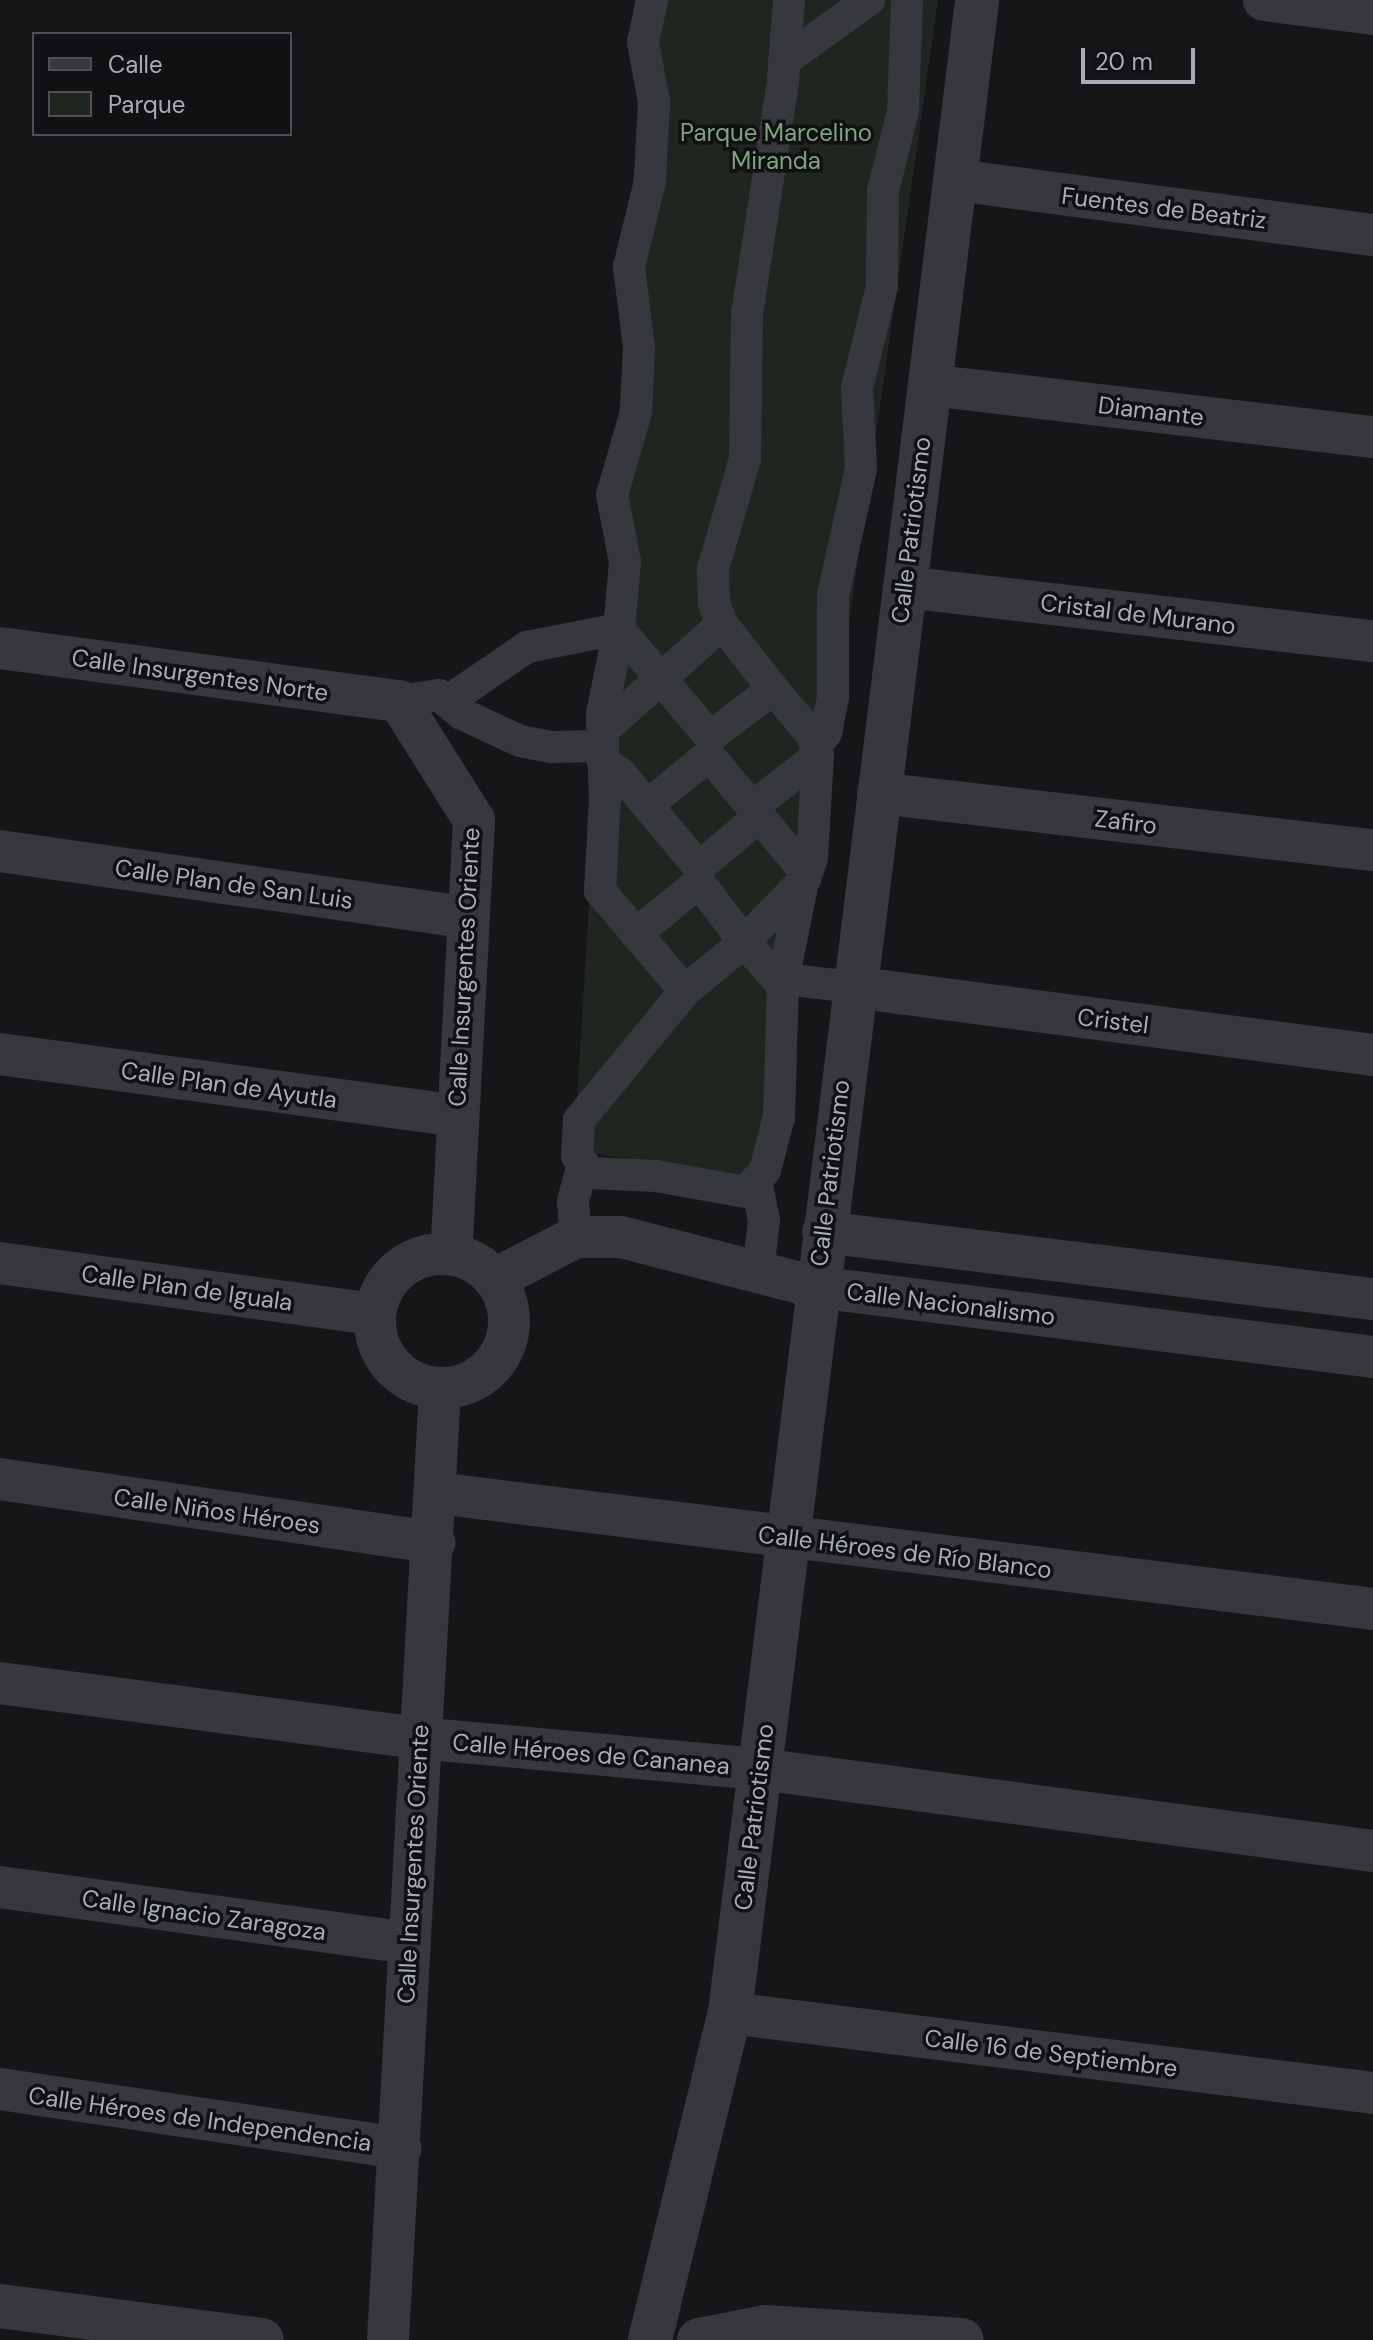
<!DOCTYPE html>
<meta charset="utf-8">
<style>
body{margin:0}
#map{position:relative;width:1373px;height:2340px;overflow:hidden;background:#161618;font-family:"DM Sans",sans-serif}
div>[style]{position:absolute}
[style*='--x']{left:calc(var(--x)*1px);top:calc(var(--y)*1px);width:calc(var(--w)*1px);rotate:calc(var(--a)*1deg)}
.green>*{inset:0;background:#1e261f}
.pedestrian>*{height:32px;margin:-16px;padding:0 16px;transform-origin:16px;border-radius:16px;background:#37383d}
.minor>*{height:42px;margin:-21px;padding:0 21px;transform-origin:21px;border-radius:21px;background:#37383d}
.minor>.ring{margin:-21px;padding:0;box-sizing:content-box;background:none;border:42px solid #37383d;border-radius:50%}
.tertiary>*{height:44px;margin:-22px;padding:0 22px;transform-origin:22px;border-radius:22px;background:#37383d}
span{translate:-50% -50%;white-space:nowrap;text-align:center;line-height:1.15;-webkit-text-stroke:7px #111113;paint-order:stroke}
.park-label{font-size:24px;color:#7fa381}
.street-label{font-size:24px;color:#a8adb8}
.legend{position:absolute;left:32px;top:32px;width:260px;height:104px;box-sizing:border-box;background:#111113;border:2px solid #4d4f55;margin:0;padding:10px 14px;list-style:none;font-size:24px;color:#a8adb8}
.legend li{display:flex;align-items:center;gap:16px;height:40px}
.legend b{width:40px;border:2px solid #4d4f55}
.scale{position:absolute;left:1081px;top:48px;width:114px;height:36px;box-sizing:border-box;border:4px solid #a8adb8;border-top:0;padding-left:10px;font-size:24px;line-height:28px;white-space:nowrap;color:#a8adb8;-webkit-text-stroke:6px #111113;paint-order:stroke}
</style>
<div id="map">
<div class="green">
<i style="clip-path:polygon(644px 0,938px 0,769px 1183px,574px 1150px)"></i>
</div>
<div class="pedestrian">
<i style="--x:652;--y:0;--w:43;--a:102.1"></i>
<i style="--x:643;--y:42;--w:61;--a:79.6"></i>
<i style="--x:654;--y:102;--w:79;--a:92.9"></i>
<i style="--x:650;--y:181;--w:89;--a:103.7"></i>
<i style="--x:629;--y:267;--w:81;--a:82.9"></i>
<i style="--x:639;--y:347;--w:65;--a:92.6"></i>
<i style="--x:636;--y:412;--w:86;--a:106.1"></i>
<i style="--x:612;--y:495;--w:68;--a:79"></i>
<i style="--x:625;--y:562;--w:67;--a:95.1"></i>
<i style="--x:619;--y:629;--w:87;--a:101.3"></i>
<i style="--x:602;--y:714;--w:84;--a:88"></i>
<i style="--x:605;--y:798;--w:93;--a:93.1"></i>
<i style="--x:600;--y:891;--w:131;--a:49.6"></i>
<i style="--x:685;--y:991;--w:77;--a:-39.7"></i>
<i style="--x:744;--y:942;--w:48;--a:48.4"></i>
<i style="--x:776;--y:978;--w:78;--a:6.7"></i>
<i style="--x:784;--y:61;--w:105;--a:-35.7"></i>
<i style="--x:773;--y:689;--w:83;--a:-128.1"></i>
<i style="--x:722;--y:624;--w:22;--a:-111"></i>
<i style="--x:714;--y:603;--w:34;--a:-92"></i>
<i style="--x:713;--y:569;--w:115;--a:-73.8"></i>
<i style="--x:745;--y:459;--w:145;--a:-89.2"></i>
<i style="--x:747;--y:314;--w:236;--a:-81.2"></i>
<i style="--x:783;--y:81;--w:81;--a:-85.8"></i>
<i style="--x:399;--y:701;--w:40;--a:-8.5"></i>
<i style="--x:439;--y:695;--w:30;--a:40"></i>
<i style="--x:462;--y:714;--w:64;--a:25"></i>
<i style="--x:520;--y:741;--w:33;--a:11"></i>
<i style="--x:552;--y:747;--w:50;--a:-1.1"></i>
<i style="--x:448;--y:701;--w:96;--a:-34.4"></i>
<i style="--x:527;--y:647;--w:94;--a:-11.1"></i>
<i style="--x:619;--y:629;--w:141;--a:49.9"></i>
<i style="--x:710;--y:737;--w:79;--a:-37.3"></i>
<i style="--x:773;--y:689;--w:60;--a:49.7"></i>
<i style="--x:812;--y:735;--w:22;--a:74"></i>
<i style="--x:818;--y:756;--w:83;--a:142.3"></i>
<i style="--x:602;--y:731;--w:161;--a:-41.7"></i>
<i style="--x:817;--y:744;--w:14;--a:-51"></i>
<i style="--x:826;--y:733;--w:37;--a:-79"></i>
<i style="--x:833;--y:697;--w:102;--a:-90"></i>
<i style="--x:833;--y:595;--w:129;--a:-77.5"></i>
<i style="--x:861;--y:469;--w:81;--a:-92.8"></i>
<i style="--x:857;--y:388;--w:105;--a:-76.2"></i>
<i style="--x:882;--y:286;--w:95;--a:-89.4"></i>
<i style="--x:883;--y:191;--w:82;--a:-76"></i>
<i style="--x:903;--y:111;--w:111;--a:-87.9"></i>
<i style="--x:603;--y:762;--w:20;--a:33"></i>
<i style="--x:620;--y:773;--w:123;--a:50"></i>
<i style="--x:699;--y:867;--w:80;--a:-39.9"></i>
<i style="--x:805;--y:879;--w:23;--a:-72"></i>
<i style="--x:812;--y:857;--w:101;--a:-86.6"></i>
<i style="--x:636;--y:934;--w:82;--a:-39.5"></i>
<i style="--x:699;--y:882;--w:75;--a:53.1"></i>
<i style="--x:744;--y:942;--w:88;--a:-45.9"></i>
<i style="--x:805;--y:879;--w:11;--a:-105"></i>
<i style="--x:802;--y:868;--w:146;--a:-129.5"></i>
<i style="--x:709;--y:755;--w:79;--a:140.7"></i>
<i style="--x:685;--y:991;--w:167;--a:129.4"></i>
<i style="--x:579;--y:1120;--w:36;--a:93"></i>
<i style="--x:577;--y:1156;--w:22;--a:51"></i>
<i style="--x:591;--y:1173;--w:65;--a:2.6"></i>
<i style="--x:656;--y:1176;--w:91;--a:10.1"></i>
<i style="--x:746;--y:1192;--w:29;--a:-49"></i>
<i style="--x:765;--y:1170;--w:55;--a:-75.2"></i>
<i style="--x:779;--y:1117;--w:137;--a:-88.3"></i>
<i style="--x:783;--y:980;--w:95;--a:-78.5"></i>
<i style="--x:757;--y:1185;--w:36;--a:79"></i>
<i style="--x:764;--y:1220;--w:52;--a:96.6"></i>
<i style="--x:576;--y:1237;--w:36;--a:-95"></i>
<i style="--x:573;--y:1201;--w:34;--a:-75"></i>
</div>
<div class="minor">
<i style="--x:1264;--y:0;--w:110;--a:7.3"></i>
<i style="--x:955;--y:180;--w:422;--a:7.5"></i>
<i style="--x:929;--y:385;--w:447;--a:6.7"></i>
<i style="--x:904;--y:587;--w:472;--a:6.6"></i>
<i style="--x:0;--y:648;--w:403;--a:7.6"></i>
<i style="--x:399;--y:701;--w:141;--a:57.8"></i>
<i style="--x:474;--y:820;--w:435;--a:93"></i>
<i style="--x:878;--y:793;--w:498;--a:6.6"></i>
<i style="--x:0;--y:851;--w:473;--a:8.1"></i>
<i style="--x:853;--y:987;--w:524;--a:7.45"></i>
<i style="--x:0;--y:1054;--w:462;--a:7.7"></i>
<i style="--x:823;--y:1232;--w:554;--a:6.95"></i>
<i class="ring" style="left:375px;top:1254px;width:92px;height:92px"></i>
<i style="--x:0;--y:1263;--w:377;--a:7.8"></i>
<i style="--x:495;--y:1279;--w:91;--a:-27.4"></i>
<i style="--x:576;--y:1237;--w:45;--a:0"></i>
<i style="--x:621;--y:1237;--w:201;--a:14.4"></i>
<i style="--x:816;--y:1287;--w:561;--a:7.16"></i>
<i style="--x:0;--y:1479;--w:439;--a:8.3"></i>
<i style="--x:437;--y:1493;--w:943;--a:7.06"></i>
<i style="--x:0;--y:1683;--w:422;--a:7.5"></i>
<i style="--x:418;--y:1738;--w:343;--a:5.2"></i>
<i style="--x:760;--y:1769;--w:618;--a:7.62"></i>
<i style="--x:0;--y:1887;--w:412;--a:7.8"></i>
<i style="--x:730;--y:2013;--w:648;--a:7.09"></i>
<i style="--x:0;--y:2089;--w:405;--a:8.4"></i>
<i style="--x:388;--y:2340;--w:952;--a:-86.87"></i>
</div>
<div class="tertiary">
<i style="--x:0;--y:2306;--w:264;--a:7.4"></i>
<i style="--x:650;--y:2340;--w:337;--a:-76.3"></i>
<i style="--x:730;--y:2013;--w:2028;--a:-83"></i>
<i style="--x:699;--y:2340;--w:67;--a:-11.1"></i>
<i style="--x:765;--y:2327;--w:197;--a:3.8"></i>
</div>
<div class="park-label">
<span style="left:776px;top:147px">Parque Marcelino<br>Miranda</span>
</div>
<div class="street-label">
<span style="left:1164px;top:208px;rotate:7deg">Fuentes de Beatriz</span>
<span style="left:1151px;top:411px;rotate:7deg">Diamante</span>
<span style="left:911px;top:530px;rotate:-83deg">Calle Patriotismo</span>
<span style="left:1138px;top:614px;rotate:7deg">Cristal de Murano</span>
<span style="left:200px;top:675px;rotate:8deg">Calle Insurgentes Norte</span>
<span style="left:1126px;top:822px;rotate:7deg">Zafiro</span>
<span style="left:234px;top:884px;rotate:8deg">Calle Plan de San Luis</span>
<span style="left:464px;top:967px;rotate:-87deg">Calle Insurgentes Oriente</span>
<span style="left:1113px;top:1021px;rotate:7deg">Cristel</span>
<span style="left:229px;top:1085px;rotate:8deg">Calle Plan de Ayutla</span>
<span style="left:830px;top:1173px;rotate:-83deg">Calle Patriotismo</span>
<span style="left:187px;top:1288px;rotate:8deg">Calle Plan de Iguala</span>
<span style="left:951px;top:1304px;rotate:7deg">Calle Nacionalismo</span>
<span style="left:217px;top:1511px;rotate:8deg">Calle Niños Héroes</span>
<span style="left:905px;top:1552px;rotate:7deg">Calle Héroes de Río Blanco</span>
<span style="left:591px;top:1754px;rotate:5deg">Calle Héroes de Cananea</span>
<span style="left:754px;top:1817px;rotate:-83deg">Calle Patriotismo</span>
<span style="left:413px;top:1864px;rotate:-87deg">Calle Insurgentes Oriente</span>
<span style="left:204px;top:1915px;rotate:8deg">Calle Ignacio Zaragoza</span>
<span style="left:1051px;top:2053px;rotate:7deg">Calle 16 de Septiembre</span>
<span style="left:200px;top:2119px;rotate:8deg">Calle Héroes de Independencia</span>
</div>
<ul class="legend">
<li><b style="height:10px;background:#37383d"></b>Calle</li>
<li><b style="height:22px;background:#1e261f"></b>Parque</li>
</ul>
<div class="scale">20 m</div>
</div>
